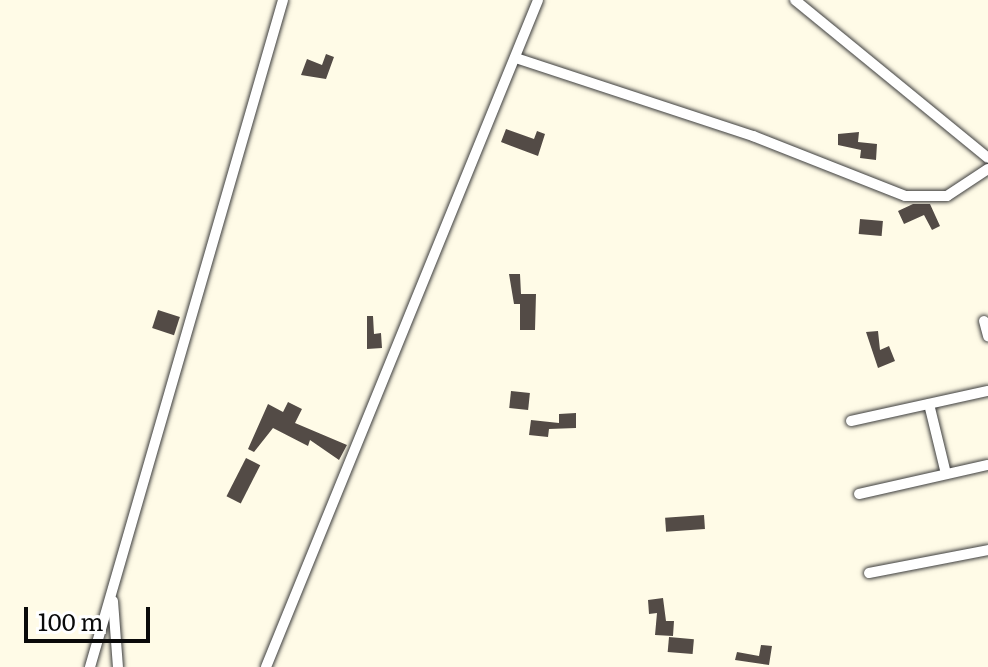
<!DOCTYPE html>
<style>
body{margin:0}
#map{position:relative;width:988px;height:667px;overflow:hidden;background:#fffbe7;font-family:Literata,serif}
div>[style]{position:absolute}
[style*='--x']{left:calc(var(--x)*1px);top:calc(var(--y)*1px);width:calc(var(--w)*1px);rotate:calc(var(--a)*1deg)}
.building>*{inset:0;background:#534b46;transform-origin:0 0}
.roads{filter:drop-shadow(0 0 2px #3d3d3d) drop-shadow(0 0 2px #3d3d3d)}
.street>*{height:10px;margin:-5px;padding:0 5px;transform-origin:5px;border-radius:5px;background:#fff}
span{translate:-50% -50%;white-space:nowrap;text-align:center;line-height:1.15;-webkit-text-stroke:8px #fff;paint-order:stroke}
.scale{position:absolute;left:24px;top:607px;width:126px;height:36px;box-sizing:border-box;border:4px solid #0a0a0a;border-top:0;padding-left:10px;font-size:24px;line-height:28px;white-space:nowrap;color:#0a0a0a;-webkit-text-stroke:6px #fff;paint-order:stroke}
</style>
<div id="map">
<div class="building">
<i style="clip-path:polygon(326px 54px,334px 57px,326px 79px,301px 75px,307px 59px,322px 65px)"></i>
<i style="clip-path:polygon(506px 129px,534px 139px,537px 131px,545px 134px,538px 156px,501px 142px)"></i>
<i style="clip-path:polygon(859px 132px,858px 142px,877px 144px,876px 160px,860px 158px,861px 150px,838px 145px,838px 134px)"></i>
<i style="clip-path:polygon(913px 204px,930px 204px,940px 226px,932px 230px,924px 215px,904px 224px,898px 211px)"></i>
<i style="left:860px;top:219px;width:23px;height:15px;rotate:5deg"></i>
<i style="clip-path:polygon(509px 274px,520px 274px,521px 294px,536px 294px,535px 330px,520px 330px,520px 304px,514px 304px)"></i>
<i style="left:158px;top:310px;width:23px;height:19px;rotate:18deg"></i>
<i style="clip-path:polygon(367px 316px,373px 316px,374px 334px,381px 333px,382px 348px,367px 349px)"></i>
<i style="clip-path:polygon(878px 331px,880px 350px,889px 346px,895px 361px,878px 368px,866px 332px)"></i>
<i style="left:511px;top:391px;width:19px;height:17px;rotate:6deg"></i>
<i style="clip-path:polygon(288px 402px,302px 409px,295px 423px,347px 445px,339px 460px,310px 440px,308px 446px,273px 428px,254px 452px,248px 449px,268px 404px,283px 412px)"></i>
<i style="clip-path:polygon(576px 413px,576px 428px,549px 429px,548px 437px,529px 435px,531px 420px,559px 423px,559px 414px)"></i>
<i style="left:246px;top:458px;width:16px;height:43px;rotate:27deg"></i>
<i style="left:704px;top:515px;width:14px;height:39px;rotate:86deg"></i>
<i style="clip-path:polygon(663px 598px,666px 621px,674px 621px,673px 636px,655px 635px,657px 613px,649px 614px,648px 600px)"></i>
<i style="left:669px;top:637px;width:25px;height:15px;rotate:5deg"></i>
<i style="clip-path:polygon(761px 645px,772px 646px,769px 665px,735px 660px,737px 652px,759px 656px)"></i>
</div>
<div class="roads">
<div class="street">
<i style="--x:795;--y:0;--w:249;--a:39.3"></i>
<i style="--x:516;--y:58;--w:250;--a:18.2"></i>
<i style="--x:753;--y:136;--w:163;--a:21.5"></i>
<i style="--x:905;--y:196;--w:42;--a:0"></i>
<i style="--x:947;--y:196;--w:49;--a:-33.4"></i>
<i style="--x:984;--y:321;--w:16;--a:75"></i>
<i style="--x:929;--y:404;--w:72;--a:76.3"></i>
<i style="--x:851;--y:421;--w:140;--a:-12.4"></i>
<i style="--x:859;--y:494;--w:132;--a:-12.7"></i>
<i style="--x:869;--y:573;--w:121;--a:-10.9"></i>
<i style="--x:113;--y:601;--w:66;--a:85.7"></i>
<i style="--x:90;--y:667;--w:694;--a:-73.86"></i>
<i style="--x:266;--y:667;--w:720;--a:-67.81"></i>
</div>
</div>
<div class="scale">100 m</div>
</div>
